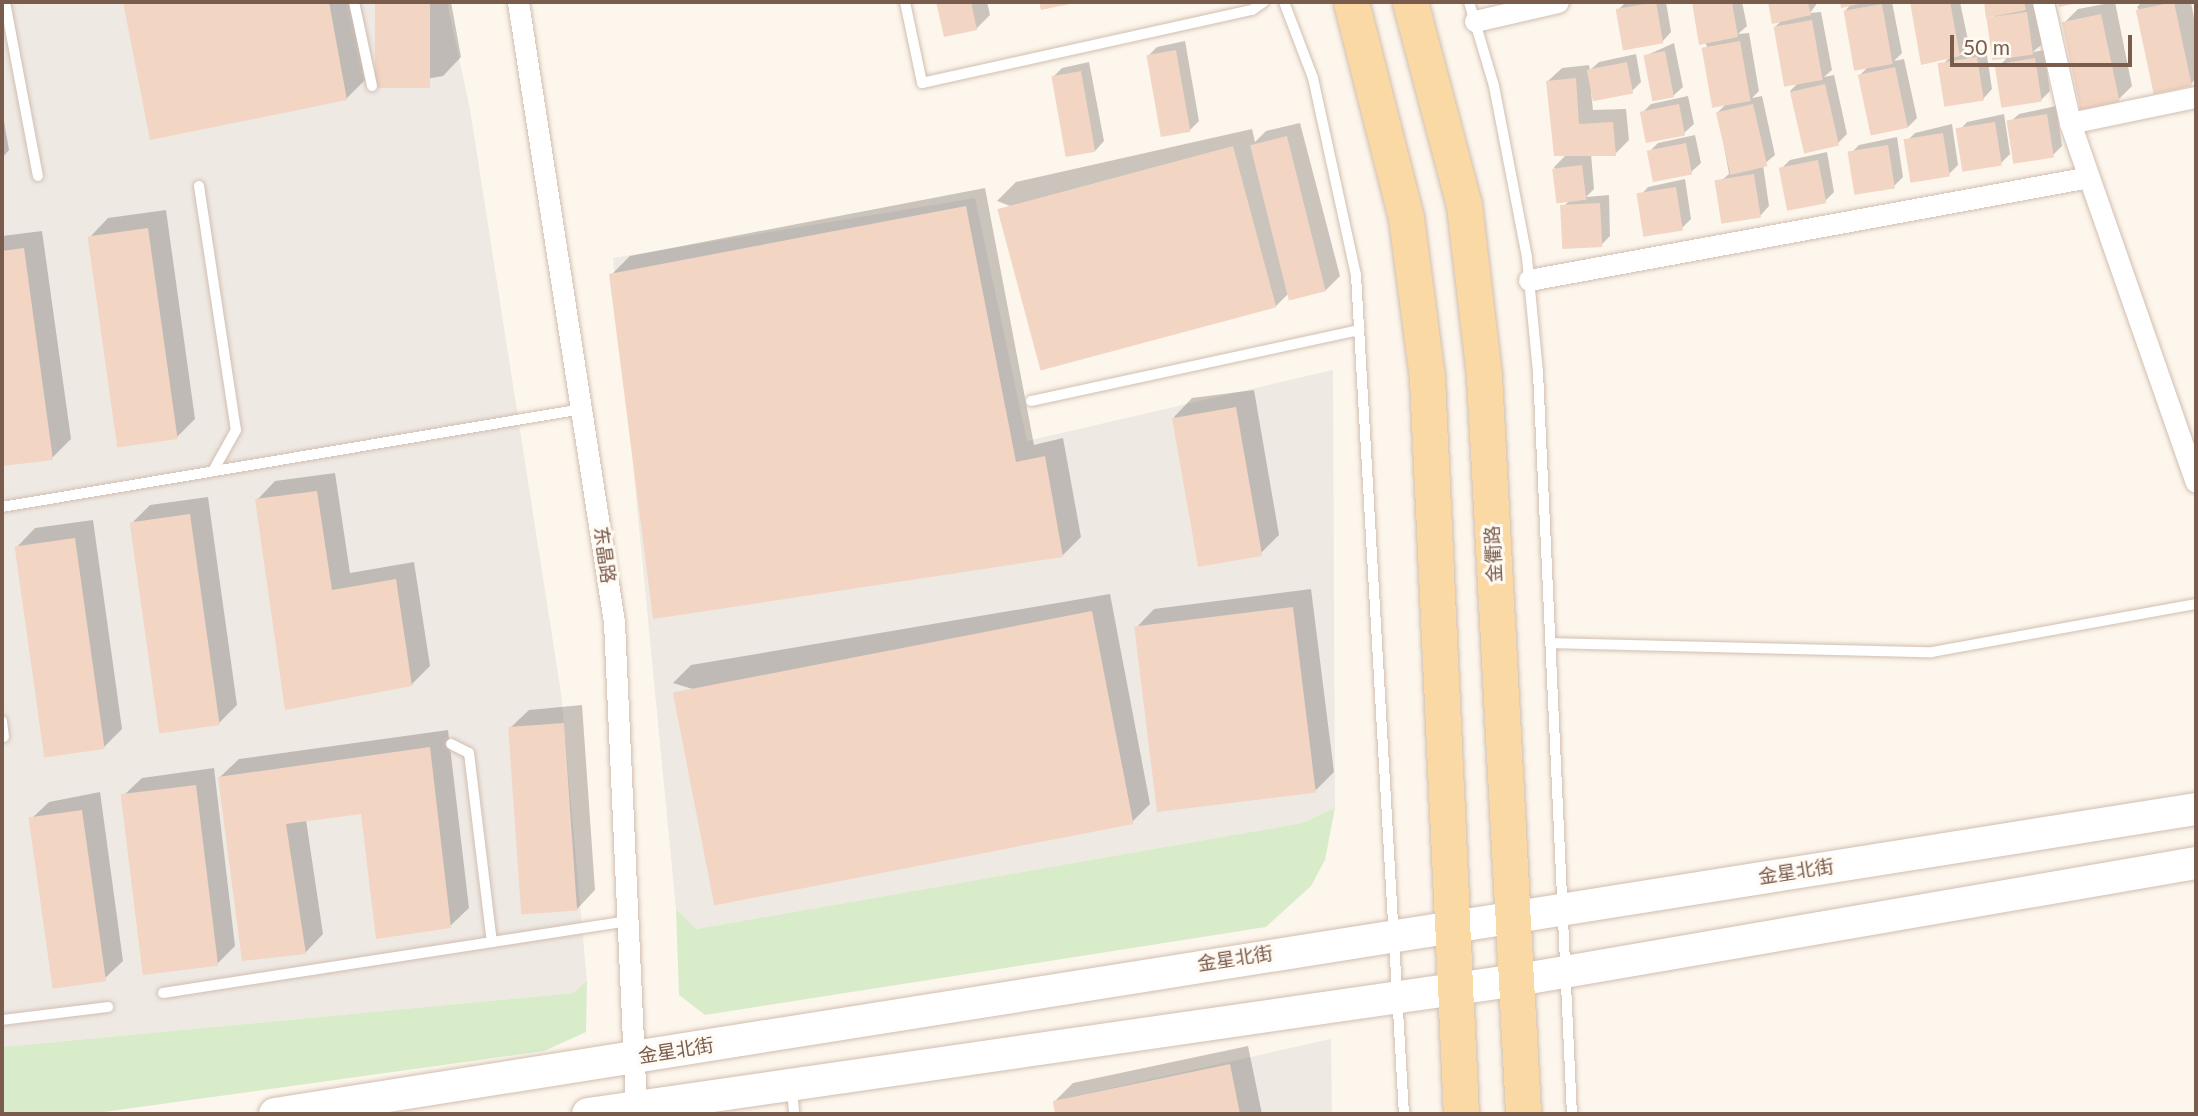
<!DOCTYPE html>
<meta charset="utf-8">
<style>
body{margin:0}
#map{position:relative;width:2198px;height:1116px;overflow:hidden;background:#fdf6ec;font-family:Lato,"Noto Sans SC",sans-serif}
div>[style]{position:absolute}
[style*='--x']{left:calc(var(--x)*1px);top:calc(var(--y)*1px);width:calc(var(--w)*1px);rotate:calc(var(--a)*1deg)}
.industrial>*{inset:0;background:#efe9e4}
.green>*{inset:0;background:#d8ecc9}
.shadow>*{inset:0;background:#0003}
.building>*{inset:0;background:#f3d5c3;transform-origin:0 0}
.roads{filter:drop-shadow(0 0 2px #d1beb0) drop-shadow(0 0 2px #d1beb0)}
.service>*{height:10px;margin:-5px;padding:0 5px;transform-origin:5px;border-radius:5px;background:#fff}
.minor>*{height:21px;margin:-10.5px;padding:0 10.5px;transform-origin:10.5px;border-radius:10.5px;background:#fff}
.secondary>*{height:32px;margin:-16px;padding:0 16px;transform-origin:16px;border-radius:16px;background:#fff}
.primary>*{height:35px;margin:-17.5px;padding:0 17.5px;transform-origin:17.5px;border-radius:17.5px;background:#fbd9a5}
span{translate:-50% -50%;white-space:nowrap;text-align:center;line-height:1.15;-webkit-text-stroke:6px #fffaf3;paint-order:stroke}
.street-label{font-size:19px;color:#7a5c4d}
.frame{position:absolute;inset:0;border:4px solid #7a5c4d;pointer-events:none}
.scale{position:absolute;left:1950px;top:35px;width:182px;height:32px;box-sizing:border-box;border:4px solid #7a5c4d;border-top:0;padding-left:9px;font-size:21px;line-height:24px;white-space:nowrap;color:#7a5c4d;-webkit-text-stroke:5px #fffaf3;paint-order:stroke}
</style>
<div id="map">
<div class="industrial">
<i style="clip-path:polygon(2px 2px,447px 2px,470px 109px,561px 693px,587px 981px,573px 993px,2px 1047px)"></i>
<i style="clip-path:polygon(975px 198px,1027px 441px,1333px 370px,1335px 808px,1302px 823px,696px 929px,676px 909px,613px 258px)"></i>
<i style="clip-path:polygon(1331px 1039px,1332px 1114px,1055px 1114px,1053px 1101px)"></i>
</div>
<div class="green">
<i style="clip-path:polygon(1335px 808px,1325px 860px,1311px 886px,1266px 927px,705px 1015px,679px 995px,676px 909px,696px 929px,1302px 823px)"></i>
<i style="clip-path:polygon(587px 981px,586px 1032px,544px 1051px,89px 1114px,2px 1114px,2px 1047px,573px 993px)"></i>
</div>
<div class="shadow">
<i style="clip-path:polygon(125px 2px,350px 2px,365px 80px,347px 98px,152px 138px)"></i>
<i style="clip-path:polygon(377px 2px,451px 2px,461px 57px,443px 76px,391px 85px)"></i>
<i style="clip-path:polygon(938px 2px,987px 2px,990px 15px,976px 29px,945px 35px)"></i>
<i style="clip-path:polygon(1626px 2px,1666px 2px,1671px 32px,1662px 42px,1618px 10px)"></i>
<i style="clip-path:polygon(1693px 2px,1742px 2px,1747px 26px,1738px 34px,1749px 33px,1759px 91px,1752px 98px,1762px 96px,1775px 155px,1763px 165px,1769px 206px,1760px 216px,1717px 184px,1729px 174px,1718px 112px,1725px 105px)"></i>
<i style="clip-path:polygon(1769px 2px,1818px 2px,1810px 13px,1821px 12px,1832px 70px,1824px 77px,1834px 75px,1847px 134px,1838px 143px,1790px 91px,1797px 84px,1775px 27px,1782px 20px,1773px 22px)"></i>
<i style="clip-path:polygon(1842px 2px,1892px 2px,1902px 53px,1894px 61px,1904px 59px,1917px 118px,1908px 127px,1860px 75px,1867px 68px,1845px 11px,1852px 3px)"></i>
<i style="clip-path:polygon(1913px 2px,1960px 2px,1969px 45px,1959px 55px,1986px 49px,1992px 89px,1983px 99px,1940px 67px,1950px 57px)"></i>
<i style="clip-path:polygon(1985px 2px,2035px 4px,2042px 44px,2033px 52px,2044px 50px,2050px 91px,2041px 100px,1997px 68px,2006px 59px,1989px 21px,1996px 15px,1988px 16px)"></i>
<i style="clip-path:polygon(2115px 2px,2132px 86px,2118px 100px,2064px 23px,2078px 9px)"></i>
<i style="clip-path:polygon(2142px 2px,2191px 2px,2196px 29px,2196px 78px,2191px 84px,2137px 7px)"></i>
<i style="clip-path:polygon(1185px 41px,1199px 121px,1190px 130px,1148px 56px,1157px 47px)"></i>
<i style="clip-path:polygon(1674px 43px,1683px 87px,1673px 96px,1645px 56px)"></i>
<i style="clip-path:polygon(1636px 54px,1641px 82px,1632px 91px,1591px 92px,1593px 110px,1626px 109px,1629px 140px,1615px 154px,1591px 154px,1594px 189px,1586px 197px,1609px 195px,1610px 236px,1601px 245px,1562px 208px,1570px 200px,1554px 167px,1566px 155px,1548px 81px,1562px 68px,1589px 65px,1590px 70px,1599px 62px)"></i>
<i style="clip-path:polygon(1089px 62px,1104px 141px,1095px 151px,1053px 77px,1062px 68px)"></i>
<i style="clip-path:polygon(1688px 96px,1694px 124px,1684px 133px,1642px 113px,1651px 104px)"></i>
<i style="clip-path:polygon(2056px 106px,2062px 146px,2053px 155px,2009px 123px,2019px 114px)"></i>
<i style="clip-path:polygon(2px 110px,9px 150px,2px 158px)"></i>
<i style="clip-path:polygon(2004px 114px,2010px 154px,2001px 163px,1958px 132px,1967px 122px)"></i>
<i style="clip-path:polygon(1300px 123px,1340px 276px,1326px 290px,1290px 292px,1276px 306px,997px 201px,1016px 182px,1252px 129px,1255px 142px,1266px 131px)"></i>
<i style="clip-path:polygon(1952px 124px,1958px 165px,1949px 174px,1906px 142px,1915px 133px)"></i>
<i style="clip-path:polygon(1695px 135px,1701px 163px,1691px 172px,1649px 152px,1658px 143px)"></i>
<i style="clip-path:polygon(1897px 137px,1903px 177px,1894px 186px,1850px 154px,1859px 145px)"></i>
<i style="clip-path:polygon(1827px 152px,1834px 192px,1825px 201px,1781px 169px,1790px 160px)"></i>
<i style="clip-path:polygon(1685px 179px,1691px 219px,1682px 228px,1639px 197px,1648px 187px)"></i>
<i style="clip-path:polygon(985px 188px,1034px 445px,1063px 438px,1081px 537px,1063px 555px,611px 275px,630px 256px)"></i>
<i style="clip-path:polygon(166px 210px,195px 419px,177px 437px,90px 237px,108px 218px)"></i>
<i style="clip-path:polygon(42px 231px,71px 439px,52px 458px,2px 464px,2px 236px)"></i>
<i style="clip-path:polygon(1254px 390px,1279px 535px,1260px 554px,1174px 417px,1192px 398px)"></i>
<i style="clip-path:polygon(335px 473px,350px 573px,414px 562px,430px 666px,411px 685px,287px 708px,257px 500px,275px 481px)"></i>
<i style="clip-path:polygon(208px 497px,237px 705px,218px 724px,132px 523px,150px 505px)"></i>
<i style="clip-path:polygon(93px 520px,122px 729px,104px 747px,17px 547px,35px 528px)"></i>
<i style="clip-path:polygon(1311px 589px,1334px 772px,1316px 790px,1136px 628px,1154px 609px)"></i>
<i style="clip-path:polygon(1110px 594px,1150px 804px,1131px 823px,673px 683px,691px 665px)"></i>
<i style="clip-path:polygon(582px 705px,595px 890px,577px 909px,510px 728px,529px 710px)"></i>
<i style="clip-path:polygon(448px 730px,469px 908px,450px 926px,363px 812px,306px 820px,323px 934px,305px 953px,220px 777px,239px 759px)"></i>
<i style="clip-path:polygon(214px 768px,235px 946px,217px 964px,123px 796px,142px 778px)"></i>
<i style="clip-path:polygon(100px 792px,123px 961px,104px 979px,30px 820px,49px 802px)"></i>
<i style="clip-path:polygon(1248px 1046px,1262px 1114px,1057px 1114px,1055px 1101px,1073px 1083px)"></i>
</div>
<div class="building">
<i style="clip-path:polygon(123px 2px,329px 2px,347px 100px,150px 140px)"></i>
<i style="left:375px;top:2px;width:55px;height:86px"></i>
<i style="clip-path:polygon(936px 2px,971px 2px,977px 30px,944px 37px)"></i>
<i style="clip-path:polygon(1039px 2px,1075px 2px,1075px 3px,1041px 10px)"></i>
<i style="left:1656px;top:2px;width:42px;height:41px;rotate:80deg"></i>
<i style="clip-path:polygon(1692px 2px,1732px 2px,1738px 37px,1699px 45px)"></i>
<i style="clip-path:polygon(1768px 2px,1808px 2px,1811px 15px,1772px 24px)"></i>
<i style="clip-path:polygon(1840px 2px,1863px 2px,1863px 3px,1841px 8px)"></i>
<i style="clip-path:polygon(1910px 2px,1950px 2px,1960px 56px,1921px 65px)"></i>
<i style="clip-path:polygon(1984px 2px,2024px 2px,2026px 10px,1986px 18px)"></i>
<i style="clip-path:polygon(2058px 2px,2077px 2px,2077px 3px,2059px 7px)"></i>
<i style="left:2174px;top:2px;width:86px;height:39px;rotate:78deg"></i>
<i style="left:1882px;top:4px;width:61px;height:39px;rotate:80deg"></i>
<i style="left:2027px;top:12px;width:43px;height:41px;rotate:82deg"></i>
<i style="left:2101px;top:14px;width:90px;height:40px;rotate:78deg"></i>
<i style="left:1812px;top:20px;width:61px;height:39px;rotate:80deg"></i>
<i style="left:1740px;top:41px;width:61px;height:39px;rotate:80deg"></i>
<i style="left:1176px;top:50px;width:83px;height:30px;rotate:80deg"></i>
<i style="left:1665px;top:51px;width:47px;height:22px;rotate:79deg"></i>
<i style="left:1977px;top:57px;width:44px;height:40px;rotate:81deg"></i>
<i style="left:2035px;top:58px;width:44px;height:41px;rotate:81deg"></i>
<i style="left:1627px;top:62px;width:32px;height:41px;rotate:79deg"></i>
<i style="left:1895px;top:67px;width:62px;height:38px;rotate:78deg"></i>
<i style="left:1081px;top:71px;width:82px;height:30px;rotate:80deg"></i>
<i style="clip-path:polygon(1576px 78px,1579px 124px,1613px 122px,1616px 156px,1554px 156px,1546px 81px)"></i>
<i style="left:1825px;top:84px;width:63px;height:36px;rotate:77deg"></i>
<i style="left:1679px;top:104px;width:32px;height:40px;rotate:79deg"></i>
<i style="left:1753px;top:104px;width:64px;height:38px;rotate:77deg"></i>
<i style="left:2047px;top:114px;width:44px;height:41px;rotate:81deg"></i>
<i style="left:1995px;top:122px;width:44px;height:40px;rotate:81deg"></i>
<i style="left:1943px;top:133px;width:44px;height:40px;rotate:81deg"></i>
<i style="left:1287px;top:136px;width:160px;height:38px;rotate:76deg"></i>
<i style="left:1686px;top:143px;width:32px;height:40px;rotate:79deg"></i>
<i style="left:1888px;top:145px;width:44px;height:41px;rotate:81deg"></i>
<i style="left:1233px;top:146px;width:167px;height:244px;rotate:75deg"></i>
<i style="left:1818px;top:160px;width:44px;height:40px;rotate:79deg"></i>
<i style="left:1582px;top:165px;width:35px;height:30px;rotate:83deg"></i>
<i style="left:1754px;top:174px;width:44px;height:40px;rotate:81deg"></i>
<i style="left:1676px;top:187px;width:44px;height:40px;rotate:81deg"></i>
<i style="left:1600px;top:203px;width:44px;height:40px;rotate:87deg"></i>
<i style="clip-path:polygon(966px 206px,1016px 462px,1045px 456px,1063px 557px,653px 619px,609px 274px)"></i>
<i style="left:148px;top:228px;width:213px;height:61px;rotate:82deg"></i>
<i style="clip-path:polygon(24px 248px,53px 460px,2px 466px,2px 251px)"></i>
<i style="left:1236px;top:407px;width:151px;height:65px;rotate:80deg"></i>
<i style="clip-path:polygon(317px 491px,332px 590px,396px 579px,412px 686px,285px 710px,255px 499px)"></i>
<i style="left:190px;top:514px;width:213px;height:61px;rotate:82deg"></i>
<i style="left:75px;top:538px;width:213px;height:61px;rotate:82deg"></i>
<i style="left:1293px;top:607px;width:187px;height:160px;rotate:83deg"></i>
<i style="left:1092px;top:611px;width:217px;height:427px;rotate:79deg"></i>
<i style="left:564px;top:723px;width:188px;height:56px;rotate:86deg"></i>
<i style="clip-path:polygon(430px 747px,451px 928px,376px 939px,361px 814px,286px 824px,306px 954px,242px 961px,218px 777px)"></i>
<i style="left:196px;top:785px;width:182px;height:76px;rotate:83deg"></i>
<i style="left:82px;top:810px;width:173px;height:54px;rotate:82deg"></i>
<i style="clip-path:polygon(1230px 1064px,1240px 1114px,1055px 1114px,1053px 1101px)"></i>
</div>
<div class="roads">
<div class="service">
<i style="--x:5;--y:2;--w:177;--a:79.3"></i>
<i style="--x:354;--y:2;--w:86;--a:77.9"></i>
<i style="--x:905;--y:2;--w:83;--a:78.1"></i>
<i style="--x:922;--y:83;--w:338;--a:-12.5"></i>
<i style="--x:1252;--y:10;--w:14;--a:-34"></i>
<i style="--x:1284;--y:2;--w:81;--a:69.1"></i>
<i style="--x:1313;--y:78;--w:202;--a:77.7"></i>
<i style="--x:1356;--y:275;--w:840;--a:86.73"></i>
<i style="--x:1469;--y:2;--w:88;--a:73.4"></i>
<i style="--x:1494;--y:86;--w:175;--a:79.1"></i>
<i style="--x:1527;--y:258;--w:115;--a:84.5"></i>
<i style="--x:1538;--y:372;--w:743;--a:87.38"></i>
<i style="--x:199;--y:186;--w:247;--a:81.4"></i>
<i style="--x:236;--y:430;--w:47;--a:119.3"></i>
<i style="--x:1031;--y:401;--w:336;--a:-12.2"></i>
<i style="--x:2;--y:507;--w:588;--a:-9.59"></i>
<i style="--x:1552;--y:643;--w:380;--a:1.4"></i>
<i style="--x:1932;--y:652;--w:268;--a:-10.3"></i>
<i style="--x:2;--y:721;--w:16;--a:83"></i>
<i style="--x:451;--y:744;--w:20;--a:27"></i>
<i style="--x:469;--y:753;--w:190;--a:83.1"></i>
<i style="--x:163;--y:993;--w:469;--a:-8.8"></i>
<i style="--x:2;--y:1020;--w:107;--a:-7"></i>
<i style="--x:792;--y:1089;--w:25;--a:85"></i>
</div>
<div class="minor">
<i style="--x:518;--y:2;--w:627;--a:81.2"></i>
<i style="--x:614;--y:622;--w:492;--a:87.4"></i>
<i style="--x:2043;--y:2;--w:124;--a:77.4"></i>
<i style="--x:2070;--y:123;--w:380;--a:70.7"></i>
<i style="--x:1475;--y:21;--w:85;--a:-12.9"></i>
<i style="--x:2070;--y:123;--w:129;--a:-11.7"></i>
<i style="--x:1529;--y:280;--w:569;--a:-10.42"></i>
</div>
<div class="secondary">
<i style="--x:275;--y:1114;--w:1945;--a:-9.02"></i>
<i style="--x:588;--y:1114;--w:940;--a:-8.2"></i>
<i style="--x:1518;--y:980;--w:688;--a:-9.79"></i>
</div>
<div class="primary">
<i style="--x:1351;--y:2;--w:223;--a:75.7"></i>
<i style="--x:1406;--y:218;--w:161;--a:82.5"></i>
<i style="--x:1427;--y:378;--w:737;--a:87.36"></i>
<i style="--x:1410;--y:2;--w:210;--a:75.1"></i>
<i style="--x:1464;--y:205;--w:172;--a:83.3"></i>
<i style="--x:1484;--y:376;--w:739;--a:86.97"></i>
</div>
</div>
<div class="street-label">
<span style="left:1493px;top:554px;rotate:-93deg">金衢路</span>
<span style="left:605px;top:555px;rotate:82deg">东晶路</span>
<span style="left:1796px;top:871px;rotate:-9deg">金星北街</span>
<span style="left:1235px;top:958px;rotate:-9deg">金星北街</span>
<span style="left:676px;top:1050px;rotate:-9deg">金星北街</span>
</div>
<div class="frame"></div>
<div class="scale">50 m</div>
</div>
